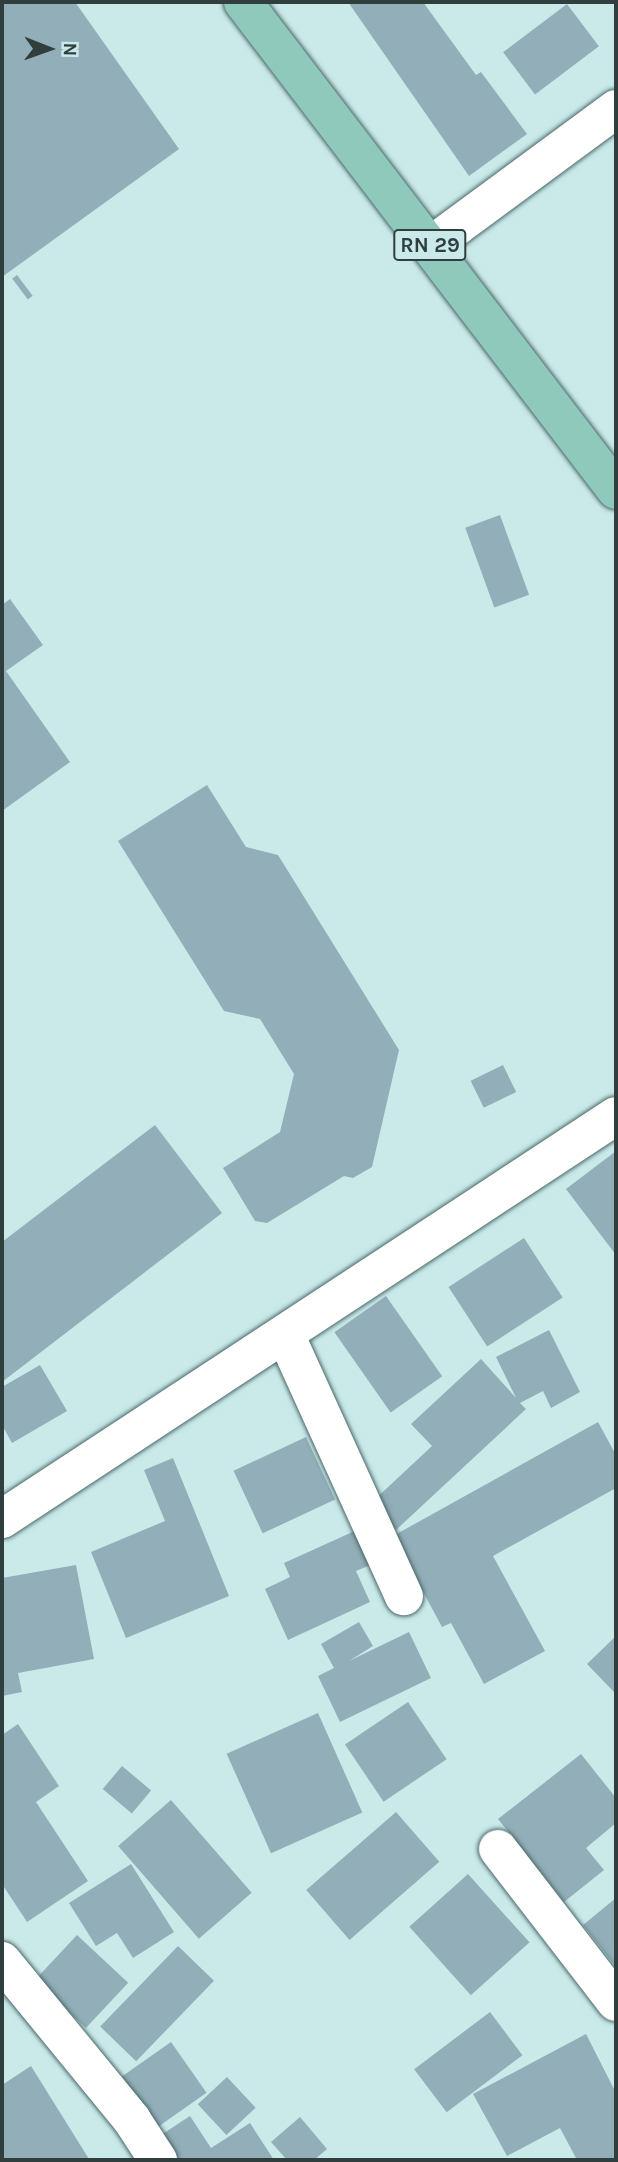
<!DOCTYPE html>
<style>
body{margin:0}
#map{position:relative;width:618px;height:2162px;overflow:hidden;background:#caeaea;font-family:Karla,sans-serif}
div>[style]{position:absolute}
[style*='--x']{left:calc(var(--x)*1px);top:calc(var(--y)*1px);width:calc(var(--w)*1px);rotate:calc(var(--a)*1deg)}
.building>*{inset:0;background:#92aeb8;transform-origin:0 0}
.roads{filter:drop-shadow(0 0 2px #4a6768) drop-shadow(0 0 2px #4a6768)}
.street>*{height:38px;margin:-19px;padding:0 19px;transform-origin:19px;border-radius:19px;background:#fff}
.primary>*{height:38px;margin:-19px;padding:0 19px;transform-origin:19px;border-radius:19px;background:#8fc9bb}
span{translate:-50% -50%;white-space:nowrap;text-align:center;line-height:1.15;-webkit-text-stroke:6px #caeaea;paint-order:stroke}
.shield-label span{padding:2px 5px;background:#caeaea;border:2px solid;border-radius:5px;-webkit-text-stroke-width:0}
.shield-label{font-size:21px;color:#313e3e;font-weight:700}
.frame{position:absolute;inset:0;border:4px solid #313e3e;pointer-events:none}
.north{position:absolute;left:14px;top:14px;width:70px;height:70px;-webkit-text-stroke:5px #caeaea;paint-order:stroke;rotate:91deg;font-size:19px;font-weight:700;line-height:28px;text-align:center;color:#313e3e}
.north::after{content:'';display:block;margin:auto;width:24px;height:32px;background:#313e3e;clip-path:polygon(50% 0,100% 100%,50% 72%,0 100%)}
</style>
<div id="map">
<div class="building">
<i style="clip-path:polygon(2px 2px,75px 2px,179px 149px,2px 277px)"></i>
<i style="clip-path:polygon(348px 2px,423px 2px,476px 75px,481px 72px,527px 134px,469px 176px)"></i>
<i style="left:567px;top:4px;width:53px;height:80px;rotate:53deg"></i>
<i style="left:17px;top:275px;width:26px;height:6px;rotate:53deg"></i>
<i style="left:500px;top:515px;width:85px;height:37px;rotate:70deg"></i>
<i style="clip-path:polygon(10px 599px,43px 645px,6px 671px,70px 762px,2px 811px,2px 605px)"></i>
<i style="clip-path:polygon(207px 785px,246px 847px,278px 855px,399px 1050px,372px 1167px,353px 1178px,344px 1176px,267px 1223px,255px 1221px,223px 1168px,280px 1132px,294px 1074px,260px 1019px,224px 1011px,118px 841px)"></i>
<i style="left:503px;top:1065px;width:30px;height:36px;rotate:64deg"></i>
<i style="clip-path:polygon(155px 1125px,222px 1213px,2px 1382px,2px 1242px)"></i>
<i style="clip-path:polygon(616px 1151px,616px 1255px,566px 1189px)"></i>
<i style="left:524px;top:1238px;width:71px;height:90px;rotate:57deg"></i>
<i style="left:386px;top:1296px;width:98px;height:63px;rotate:55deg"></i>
<i style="clip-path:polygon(549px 1330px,580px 1392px,551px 1408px,543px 1391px,520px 1403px,526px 1409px,396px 1530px,371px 1503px,432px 1446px,411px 1424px,481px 1359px,516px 1398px,496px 1357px)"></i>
<i style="clip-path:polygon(40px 1365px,67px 1411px,12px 1443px,2px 1425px,2px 1387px)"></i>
<i style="clip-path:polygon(598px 1422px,616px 1455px,616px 1488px,493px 1556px,545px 1651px,484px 1684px,451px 1623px,442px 1627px,393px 1536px)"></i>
<i style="left:306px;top:1437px;width:69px;height:80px;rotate:65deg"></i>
<i style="clip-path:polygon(173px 1458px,229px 1596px,126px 1638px,91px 1552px,165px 1521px,144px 1470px)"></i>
<i style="clip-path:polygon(359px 1529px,375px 1563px,356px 1571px,370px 1602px,288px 1640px,265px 1589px,290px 1577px,284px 1563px)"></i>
<i style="clip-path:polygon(76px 1565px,94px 1659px,18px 1673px,22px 1692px,2px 1696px,2px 1578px)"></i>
<i style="clip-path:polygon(359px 1622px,373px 1646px,349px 1661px,409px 1632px,431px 1678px,340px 1722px,318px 1676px,334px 1668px,321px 1644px)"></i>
<i style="clip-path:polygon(616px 1636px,616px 1690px,614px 1692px,587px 1664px)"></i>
<i style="left:408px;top:1702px;width:69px;height:76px;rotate:56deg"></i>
<i style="left:318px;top:1713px;width:109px;height:100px;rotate:66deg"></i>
<i style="clip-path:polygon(18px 1724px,59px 1786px,36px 1802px,88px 1881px,27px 1922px,2px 1884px,2px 1735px)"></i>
<i style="clip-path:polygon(581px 1754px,616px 1798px,616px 1823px,586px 1848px,604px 1870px,564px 1902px,498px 1819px)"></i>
<i style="left:122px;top:1766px;width:38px;height:30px;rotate:40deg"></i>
<i style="left:171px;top:1800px;width:123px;height:70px;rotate:49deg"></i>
<i style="left:396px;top:1812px;width:66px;height:119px;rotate:49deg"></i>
<i style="clip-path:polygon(131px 1864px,174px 1932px,133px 1958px,117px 1933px,96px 1946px,69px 1903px)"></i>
<i style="left:468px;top:1874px;width:92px;height:79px;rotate:48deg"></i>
<i style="clip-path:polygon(616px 1898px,616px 1967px,583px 1925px)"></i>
<i style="left:77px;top:1935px;width:70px;height:62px;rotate:43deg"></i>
<i style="left:178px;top:1946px;width:50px;height:112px;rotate:44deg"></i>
<i style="left:490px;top:2012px;width:54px;height:95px;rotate:53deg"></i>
<i style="clip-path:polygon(586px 2034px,616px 2093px,616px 2160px,577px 2160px,560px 2128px,507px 2156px,473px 2094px)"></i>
<i style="left:171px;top:2042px;width:62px;height:60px;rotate:55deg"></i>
<i style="clip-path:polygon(31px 2066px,89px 2159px,87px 2160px,2px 2160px,2px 2085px)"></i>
<i style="left:227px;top:2077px;width:42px;height:40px;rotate:47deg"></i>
<i style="clip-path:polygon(190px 2116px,211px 2148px,250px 2123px,274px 2160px,174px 2160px,158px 2137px)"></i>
<i style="clip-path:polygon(300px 2117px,327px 2149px,314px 2160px,287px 2160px,271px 2142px)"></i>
</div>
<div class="roads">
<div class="street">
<i style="--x:430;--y:246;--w:231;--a:-36.4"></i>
<i style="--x:285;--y:1334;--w:288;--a:65.6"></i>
<i style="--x:2;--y:1519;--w:734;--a:-33.28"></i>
<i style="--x:498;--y:1849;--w:193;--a:52.4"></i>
<i style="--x:2;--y:1961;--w:205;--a:50.7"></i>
<i style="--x:132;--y:2120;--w:48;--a:57"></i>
</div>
<div class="primary">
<i style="--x:243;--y:2;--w:614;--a:52.61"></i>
</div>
</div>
<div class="shield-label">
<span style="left:430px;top:245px">RN 29</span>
</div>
<div class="frame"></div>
<div class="north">N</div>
</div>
